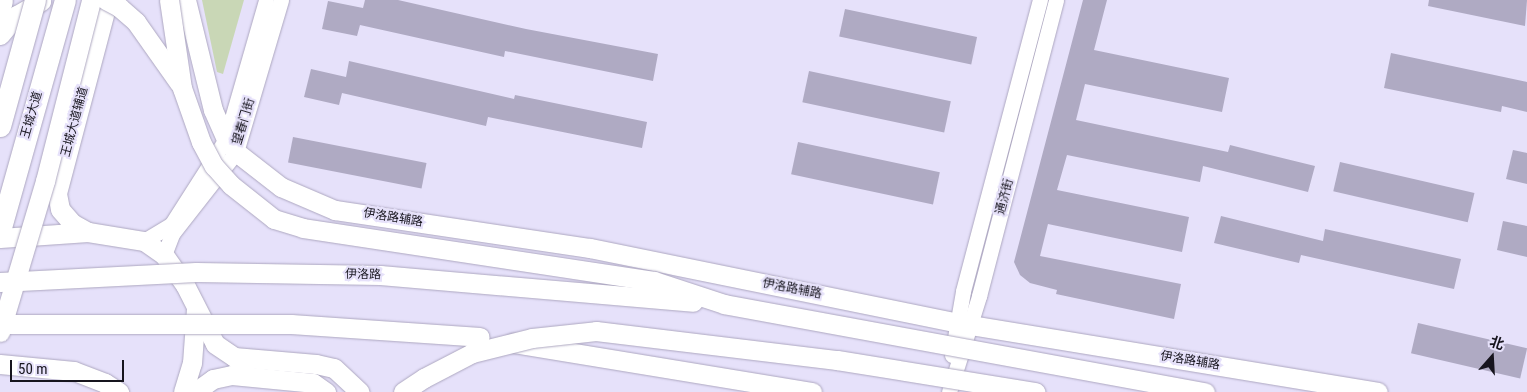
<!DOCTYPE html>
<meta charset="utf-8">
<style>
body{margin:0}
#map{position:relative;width:1527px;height:392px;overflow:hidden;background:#e6e1fa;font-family:"Roboto Condensed","Noto Sans SC",sans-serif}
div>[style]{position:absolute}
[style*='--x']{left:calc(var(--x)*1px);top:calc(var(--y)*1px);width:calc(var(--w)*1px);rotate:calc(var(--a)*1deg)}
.green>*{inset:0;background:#c9d7b6}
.building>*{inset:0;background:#afaac3;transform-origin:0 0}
.roads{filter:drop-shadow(0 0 1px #ada7c0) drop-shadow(0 0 1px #ada7c0)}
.minor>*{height:15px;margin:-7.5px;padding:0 7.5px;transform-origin:7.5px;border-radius:7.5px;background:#fff}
.major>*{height:19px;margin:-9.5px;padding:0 9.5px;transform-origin:9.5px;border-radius:9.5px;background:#fff}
.highway>*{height:21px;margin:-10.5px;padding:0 10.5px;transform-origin:10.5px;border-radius:10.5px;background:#fff}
.bridges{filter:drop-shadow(0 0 1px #ada7c0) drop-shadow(0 0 1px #ada7c0)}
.major-bridge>*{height:19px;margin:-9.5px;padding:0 9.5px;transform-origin:9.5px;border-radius:9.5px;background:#fff}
.highway-bridge>*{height:21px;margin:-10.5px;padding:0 10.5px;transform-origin:10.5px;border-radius:10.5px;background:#fff}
span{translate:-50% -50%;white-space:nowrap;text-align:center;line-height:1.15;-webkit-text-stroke:4.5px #e6e1fa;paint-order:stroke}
.street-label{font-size:12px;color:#17151e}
.north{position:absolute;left:1467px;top:332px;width:50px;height:50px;-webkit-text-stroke:4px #e6e1fa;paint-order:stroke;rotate:19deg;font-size:14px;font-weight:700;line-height:20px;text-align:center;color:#17151e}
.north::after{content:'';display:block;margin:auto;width:18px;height:22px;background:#17151e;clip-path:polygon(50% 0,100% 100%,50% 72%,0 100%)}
.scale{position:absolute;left:10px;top:360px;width:114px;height:22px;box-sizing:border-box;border:2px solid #17151e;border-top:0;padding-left:6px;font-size:15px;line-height:18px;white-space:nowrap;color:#17151e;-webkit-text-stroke:4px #e6e1fa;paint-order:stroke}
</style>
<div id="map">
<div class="green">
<i style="clip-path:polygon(202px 0,244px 0,223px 74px,217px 72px)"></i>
</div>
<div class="building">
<i style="clip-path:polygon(365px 0,398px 0,526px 29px,658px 54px,653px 81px,505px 51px,504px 57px,360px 25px,357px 36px,322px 29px,328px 1px,363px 8px)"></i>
<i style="clip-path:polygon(1083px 0,1107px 0,1094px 50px,1229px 78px,1222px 112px,1085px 84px,1076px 120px,1228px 152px,1230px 145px,1315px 166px,1308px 192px,1203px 166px,1200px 182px,1067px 155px,1057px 190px,1189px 217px,1182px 252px,1048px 224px,1040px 256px,1181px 284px,1174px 319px,1056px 294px,1057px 290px,1030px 283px,1020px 275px,1014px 262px)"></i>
<i style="clip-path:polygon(1429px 0,1527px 0,1525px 26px,1428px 6px)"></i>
<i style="left:845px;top:9px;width:135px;height:28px;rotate:12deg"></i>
<i style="clip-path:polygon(1391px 53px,1527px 82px,1527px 112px,1502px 106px,1501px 112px,1384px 88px)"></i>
<i style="clip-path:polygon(349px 61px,514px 99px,515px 95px,647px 122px,642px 148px,488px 117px,486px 126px,342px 93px,339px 105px,304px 97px,311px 69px,346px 77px)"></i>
<i style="left:809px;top:71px;width:145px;height:32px;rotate:12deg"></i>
<i style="left:293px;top:137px;width:136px;height:26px;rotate:11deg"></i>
<i style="left:798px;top:142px;width:145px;height:33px;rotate:12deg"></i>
<i style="clip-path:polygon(1513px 150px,1527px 153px,1527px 184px,1506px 179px)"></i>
<i style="left:1340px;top:162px;width:138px;height:30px;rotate:13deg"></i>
<i style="clip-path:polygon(1221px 216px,1323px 241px,1325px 229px,1461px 259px,1454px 289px,1301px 255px,1299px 263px,1214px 243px)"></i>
<i style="clip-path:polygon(1503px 221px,1527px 226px,1527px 257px,1497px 250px)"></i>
<i style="left:1418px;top:323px;width:112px;height:31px;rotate:13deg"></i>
</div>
<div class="roads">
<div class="minor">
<i style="--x:144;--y:241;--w:31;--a:-31"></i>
<i style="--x:171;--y:225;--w:102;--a:-57.4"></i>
<i style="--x:226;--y:139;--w:145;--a:-73.9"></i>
<i style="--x:164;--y:255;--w:22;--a:-69"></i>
<i style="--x:172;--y:234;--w:104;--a:-52"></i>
<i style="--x:236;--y:152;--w:159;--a:-73.5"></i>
<i style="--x:952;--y:355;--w:65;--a:-80.2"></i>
<i style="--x:963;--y:291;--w:301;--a:-75.2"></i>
<i style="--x:949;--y:392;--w:101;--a:-72.6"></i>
<i style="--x:979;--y:296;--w:306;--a:-75.4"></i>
</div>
<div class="major">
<i style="--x:186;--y:0;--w:113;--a:76.2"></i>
<i style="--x:213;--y:110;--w:32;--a:66"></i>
<i style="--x:226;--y:139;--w:16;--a:52"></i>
<i style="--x:236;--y:152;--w:57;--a:37.9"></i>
<i style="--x:281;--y:187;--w:59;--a:23.1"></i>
<i style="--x:335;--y:210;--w:258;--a:8.5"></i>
<i style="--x:590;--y:248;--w:388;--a:11.5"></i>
<i style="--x:970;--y:325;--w:413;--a:9.3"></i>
<i style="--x:0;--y:13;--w:13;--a:-77"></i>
<i style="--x:0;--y:35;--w:26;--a:-50"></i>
<i style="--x:17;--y:15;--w:28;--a:-30"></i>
<i style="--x:88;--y:232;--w:18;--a:-151"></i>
<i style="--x:72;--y:223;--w:18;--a:-131"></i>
<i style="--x:60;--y:209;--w:16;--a:-101"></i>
<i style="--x:57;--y:193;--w:200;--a:-75.2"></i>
<i style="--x:0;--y:238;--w:88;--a:-3.9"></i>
<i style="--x:88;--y:232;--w:57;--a:9.1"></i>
<i style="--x:144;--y:241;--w:24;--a:35"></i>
<i style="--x:164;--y:255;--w:37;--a:55"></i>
<i style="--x:185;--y:285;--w:66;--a:63"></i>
<i style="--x:215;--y:344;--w:23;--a:34"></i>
<i style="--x:234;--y:357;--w:82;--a:4.9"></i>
<i style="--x:316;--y:364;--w:18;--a:13"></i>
<i style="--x:334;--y:368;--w:35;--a:43"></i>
<i style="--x:513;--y:343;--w:303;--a:9.3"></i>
<i style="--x:0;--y:364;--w:74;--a:5.4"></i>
<i style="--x:74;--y:371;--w:33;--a:21"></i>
<i style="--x:105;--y:383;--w:17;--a:33"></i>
<i style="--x:183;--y:392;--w:30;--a:-73"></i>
<i style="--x:192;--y:363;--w:54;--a:-85.8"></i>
<i style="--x:195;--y:392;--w:22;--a:-36"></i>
<i style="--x:213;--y:379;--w:19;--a:-12"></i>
<i style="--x:232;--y:375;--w:81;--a:5.6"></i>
<i style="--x:313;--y:383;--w:16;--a:35"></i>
</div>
<div class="highway">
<i style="--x:0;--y:231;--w:240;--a:-74.3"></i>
</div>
</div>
<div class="bridges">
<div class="major-bridge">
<i style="--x:106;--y:0;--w:15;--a:28"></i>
<i style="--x:119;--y:7;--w:23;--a:41"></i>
<i style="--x:136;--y:22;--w:75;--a:54.8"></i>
<i style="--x:169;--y:0;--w:89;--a:81.6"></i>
<i style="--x:182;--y:88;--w:57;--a:70.6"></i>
<i style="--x:201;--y:142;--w:27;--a:62"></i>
<i style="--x:214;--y:166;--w:25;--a:48"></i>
<i style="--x:231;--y:185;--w:55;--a:38.3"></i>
<i style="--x:274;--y:219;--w:30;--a:17"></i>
<i style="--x:303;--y:228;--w:355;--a:8.6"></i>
<i style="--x:654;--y:281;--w:74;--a:18.2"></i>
<i style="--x:724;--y:304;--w:489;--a:10.4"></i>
<i style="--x:0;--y:282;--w:196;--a:-2.9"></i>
<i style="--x:196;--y:272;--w:184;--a:0.9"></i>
<i style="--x:380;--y:275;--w:314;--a:4.9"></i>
<i style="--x:0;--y:324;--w:291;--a:0"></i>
<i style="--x:291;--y:324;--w:189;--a:3.9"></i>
<i style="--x:0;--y:332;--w:158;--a:-73.4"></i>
<i style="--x:45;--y:181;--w:187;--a:-75.7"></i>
<i style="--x:403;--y:392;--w:25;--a:-34"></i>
<i style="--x:424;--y:378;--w:54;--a:-27.5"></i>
<i style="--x:472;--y:353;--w:62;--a:-14"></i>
<i style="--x:532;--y:338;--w:64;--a:-6.2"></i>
<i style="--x:596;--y:331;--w:243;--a:6.9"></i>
<i style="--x:837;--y:360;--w:201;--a:9.2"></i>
</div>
<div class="highway-bridge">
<i style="--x:0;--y:126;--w:131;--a:-74.5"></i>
</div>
</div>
<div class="street-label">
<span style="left:32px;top:115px;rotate:-74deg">王城大道</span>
<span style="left:75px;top:122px;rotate:-75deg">王城大道辅道</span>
<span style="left:244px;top:122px;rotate:-73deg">望春门街</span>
<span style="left:1005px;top:197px;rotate:-75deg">通济街</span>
<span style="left:393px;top:218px;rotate:9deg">伊洛路辅路</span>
<span style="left:363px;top:275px;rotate:1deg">伊洛路</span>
<span style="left:792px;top:289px;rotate:11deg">伊洛路辅路</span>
<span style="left:1190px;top:361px;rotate:9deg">伊洛路辅路</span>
</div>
<div class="north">北</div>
<div class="scale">50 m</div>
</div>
